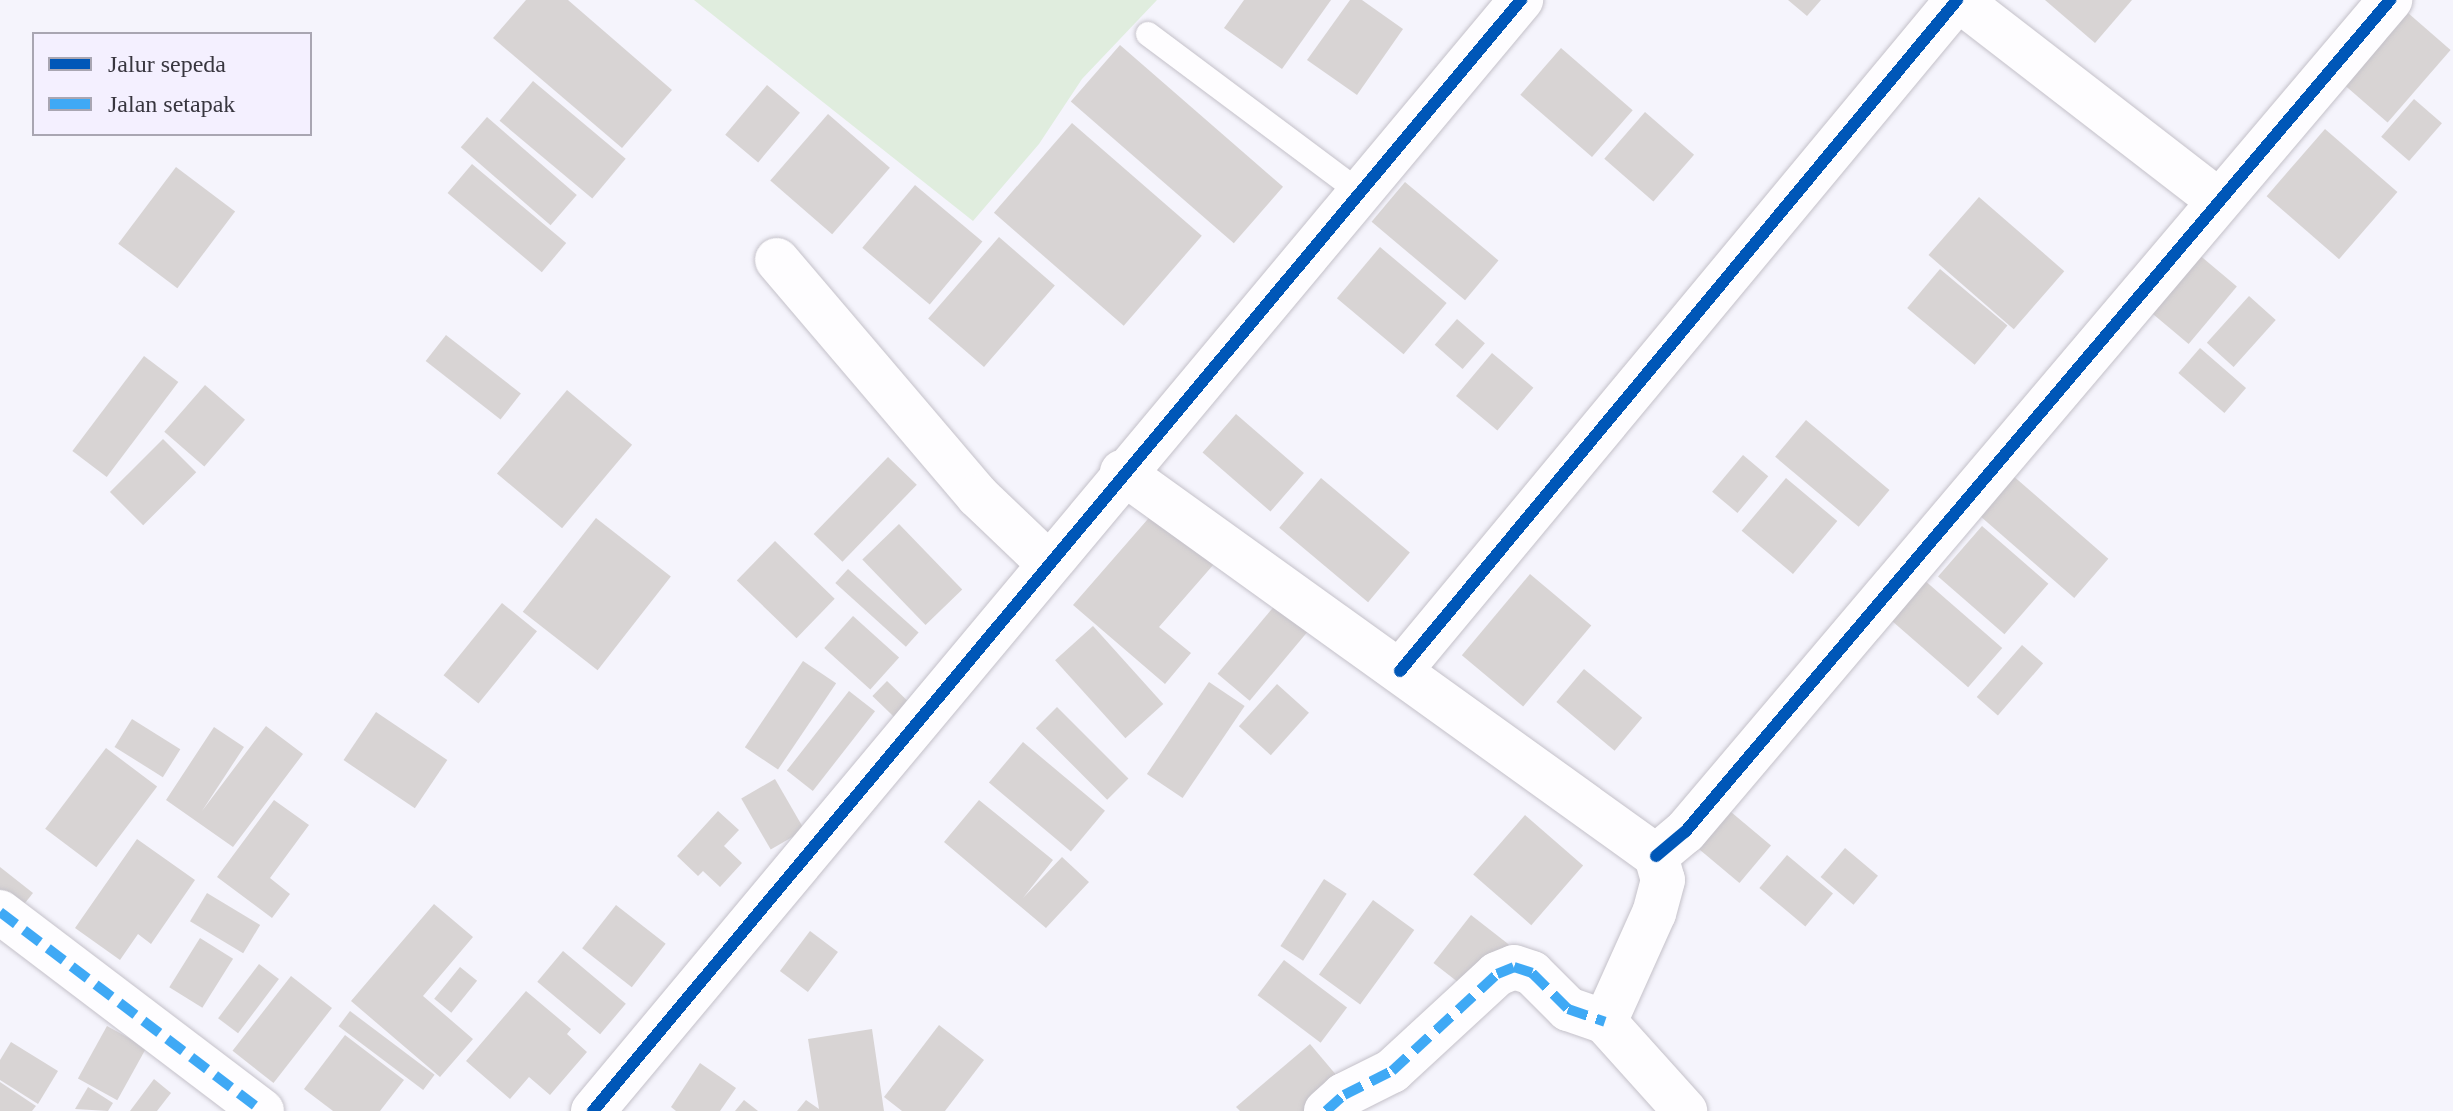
<!DOCTYPE html>
<style>
body{margin:0}
#map{position:relative;width:2453px;height:1111px;overflow:hidden;background:#f5f4fc;font-family:Georgia,serif}
div>[style]{position:absolute}
[style*='--x']{left:calc(var(--x)*1px);top:calc(var(--y)*1px);width:calc(var(--w)*1px);rotate:calc(var(--a)*1deg)}
.green>*{inset:0;background:#e0edde}
.building>*{inset:0;background:#d8d4d4;transform-origin:0 0}
.roads{filter:drop-shadow(0 0 2px #c4c1c9) drop-shadow(0 0 2px #c4c1c9)}
.service>*{height:24px;margin:-12px;padding:0 12px;transform-origin:12px;border-radius:12px;background:#fefdff}
.minor>*{height:44px;margin:-22px;padding:0 22px;transform-origin:22px;border-radius:22px;background:#fefdff}
.quiet>*{height:10px;margin-top:-5px;transform-origin:0;background:repeating-linear-gradient(90deg,#3fa9f5 0 20px,transparent 0 30px)}
.cycleway>*{height:12px;margin:-6px;padding:0 6px;transform-origin:6px;border-radius:6px;background:#0057b8}
span{translate:-50% -50%;white-space:nowrap;text-align:center;line-height:1.15;-webkit-text-stroke:6px #f4f0ff;paint-order:stroke}
.legend{position:absolute;left:32px;top:32px;width:280px;height:104px;box-sizing:border-box;background:#f4f0ff;border:2px solid #a9a6b2;margin:0;padding:10px 14px;list-style:none;font-size:24px;color:#38363f}
.legend li{display:flex;align-items:center;gap:16px;height:40px}
.legend b{width:40px;border:2px solid #a9a6b2}
</style>
<div id="map">
<div class="green">
<i style="clip-path:polygon(694px 0,1157px 0,1082px 79px,1039px 144px,973px 221px)"></i>
</div>
<div class="building">
<i style="clip-path:polygon(526px 0,568px 0,672px 90px,622px 148px,493px 38px)"></i>
<i style="clip-path:polygon(1244px 0,1331px 0,1282px 69px,1224px 28px)"></i>
<i style="clip-path:polygon(1350px 0,1362px 0,1403px 29px,1357px 95px,1307px 60px)"></i>
<i style="clip-path:polygon(1788px 0,1821px 0,1807px 16px)"></i>
<i style="clip-path:polygon(2045px 0,2132px 0,2095px 43px)"></i>
<i style="left:2400px;top:6px;width:67px;height:96px;rotate:41deg"></i>
<i style="left:1120px;top:45px;width:216px;height:75px;rotate:41deg"></i>
<i style="left:1561px;top:48px;width:95px;height:62px;rotate:41deg"></i>
<i style="left:533px;top:81px;width:121px;height:52px;rotate:40deg"></i>
<i style="left:767px;top:85px;width:43px;height:65px;rotate:40deg"></i>
<i style="left:2414px;top:99px;width:37px;height:50px;rotate:41deg"></i>
<i style="left:1645px;top:112px;width:65px;height:62px;rotate:41deg"></i>
<i style="left:828px;top:114px;width:82px;height:88px;rotate:41deg"></i>
<i style="left:487px;top:117px;width:119px;height:40px;rotate:41deg"></i>
<i style="left:1072px;top:123px;width:172px;height:119px;rotate:41deg"></i>
<i style="left:2325px;top:129px;width:96px;height:89px;rotate:41deg"></i>
<i style="left:472px;top:164px;width:123px;height:38px;rotate:40deg"></i>
<i style="left:176px;top:167px;width:74px;height:96px;rotate:37deg"></i>
<i style="left:1405px;top:182px;width:122px;height:52px;rotate:40deg"></i>
<i style="left:915px;top:185px;width:88px;height:82px;rotate:40deg"></i>
<i style="left:1979px;top:197px;width:113px;height:77px;rotate:41deg"></i>
<i style="left:999px;top:237px;width:74px;height:108px;rotate:41deg"></i>
<i style="left:1380px;top:247px;width:87px;height:67px;rotate:40deg"></i>
<i style="left:2197px;top:253px;width:52px;height:75px;rotate:40deg"></i>
<i style="left:1940px;top:269px;width:88px;height:51px;rotate:40deg"></i>
<i style="left:2249px;top:296px;width:36px;height:63px;rotate:42deg"></i>
<i style="left:1457px;top:319px;width:37px;height:34px;rotate:41deg"></i>
<i style="left:446px;top:335px;width:95px;height:33px;rotate:38deg"></i>
<i style="left:2200px;top:348px;width:61px;height:33px;rotate:41deg"></i>
<i style="left:1492px;top:353px;width:54px;height:56px;rotate:40deg"></i>
<i style="left:144px;top:356px;width:43px;height:119px;rotate:37deg"></i>
<i style="left:205px;top:385px;width:53px;height:62px;rotate:41deg"></i>
<i style="left:567px;top:390px;width:85px;height:109px;rotate:40deg"></i>
<i style="left:1236px;top:414px;width:90px;height:51px;rotate:41deg"></i>
<i style="left:1806px;top:420px;width:109px;height:48px;rotate:40deg"></i>
<i style="left:163px;top:439px;width:47px;height:75px;rotate:45deg"></i>
<i style="left:1743px;top:455px;width:33px;height:48px;rotate:40deg"></i>
<i style="left:888px;top:457px;width:40px;height:107px;rotate:44deg"></i>
<i style="left:2011px;top:474px;width:129px;height:52px;rotate:41deg"></i>
<i style="left:1321px;top:478px;width:116px;height:65px;rotate:40deg"></i>
<i style="left:1786px;top:478px;width:67px;height:69px;rotate:40deg"></i>
<i style="clip-path:polygon(1154px 512px,1214px 564px,1159px 627px,1191px 653px,1165px 684px,1073px 605px)"></i>
<i style="left:596px;top:518px;width:95px;height:119px;rotate:38deg"></i>
<i style="left:899px;top:524px;width:91px;height:51px;rotate:46deg"></i>
<i style="left:1982px;top:526px;width:88px;height:67px;rotate:41deg"></i>
<i style="left:775px;top:541px;width:83px;height:55px;rotate:44deg"></i>
<i style="left:848px;top:569px;width:95px;height:19px;rotate:42deg"></i>
<i style="left:1530px;top:574px;width:80px;height:106px;rotate:40deg"></i>
<i style="left:1923px;top:579px;width:105px;height:52px;rotate:41deg"></i>
<i style="left:502px;top:603px;width:45px;height:93px;rotate:39deg"></i>
<i style="left:1276px;top:604px;width:42px;height:91px;rotate:40deg"></i>
<i style="left:853px;top:616px;width:62px;height:43px;rotate:42deg"></i>
<i style="left:1093px;top:626px;width:105px;height:51px;rotate:48deg"></i>
<i style="left:2022px;top:645px;width:28px;height:69px;rotate:41deg"></i>
<i style="left:803px;top:661px;width:40px;height:104px;rotate:34deg"></i>
<i style="left:1584px;top:669px;width:76px;height:43px;rotate:40deg"></i>
<i style="left:887px;top:681px;width:32px;height:21px;rotate:44deg"></i>
<i style="left:1209px;top:682px;width:43px;height:111px;rotate:34deg"></i>
<i style="left:1277px;top:684px;width:43px;height:57px;rotate:42deg"></i>
<i style="left:849px;top:691px;width:33px;height:101px;rotate:38deg"></i>
<i style="left:1057px;top:707px;width:101px;height:30px;rotate:45deg"></i>
<i style="left:376px;top:712px;width:86px;height:58px;rotate:34deg"></i>
<i style="left:132px;top:719px;width:57px;height:33px;rotate:32deg"></i>
<i style="clip-path:polygon(266px 726px,303px 754px,233px 847px,166px 800px,214px 727px,244px 747px,202px 811px)"></i>
<i style="left:1023px;top:742px;width:107px;height:53px;rotate:40deg"></i>
<i style="left:106px;top:748px;width:64px;height:101px;rotate:37deg"></i>
<i style="left:775px;top:779px;width:59px;height:39px;rotate:60deg"></i>
<i style="clip-path:polygon(274px 800px,309px 825px,270px 878px,290px 894px,272px 918px,217px 877px)"></i>
<i style="clip-path:polygon(979px 800px,1053px 860px,1023px 898px,1062px 857px,1089px 882px,1046px 928px,944px 842px)"></i>
<i style="left:1725px;top:807px;width:60px;height:49px;rotate:40deg"></i>
<i style="clip-path:polygon(718px 811px,739px 830px,724px 846px,742px 863px,720px 887px,703px 871px,698px 876px,677px 856px)"></i>
<i style="left:1525px;top:815px;width:77px;height:79px;rotate:41deg"></i>
<i style="clip-path:polygon(137px 839px,195px 880px,151px 944px,138px 934px,120px 960px,75px 928px)"></i>
<i style="left:1845px;top:848px;width:43px;height:38px;rotate:40deg"></i>
<i style="left:1787px;top:855px;width:60px;height:43px;rotate:40deg"></i>
<i style="clip-path:polygon(0 867px,33px 893px,17px 913px,0 899px)"></i>
<i style="left:1324px;top:879px;width:27px;height:80px;rotate:33deg"></i>
<i style="left:207px;top:893px;width:62px;height:33px;rotate:31deg"></i>
<i style="left:1373px;top:900px;width:51px;height:92px;rotate:36deg"></i>
<i style="clip-path:polygon(434px 904px,473px 937px,423px 996px,473px 1039px,440px 1077px,351px 1001px)"></i>
<i style="left:616px;top:905px;width:63px;height:55px;rotate:38deg"></i>
<i style="left:1471px;top:915px;width:48px;height:61px;rotate:38deg"></i>
<i style="left:810px;top:931px;width:35px;height:50px;rotate:37deg"></i>
<i style="left:200px;top:938px;width:39px;height:58px;rotate:32deg"></i>
<i style="left:563px;top:951px;width:82px;height:40px;rotate:40deg"></i>
<i style="left:1284px;top:960px;width:79px;height:44px;rotate:37deg"></i>
<i style="left:259px;top:964px;width:25px;height:68px;rotate:37deg"></i>
<i style="left:460px;top:967px;width:22px;height:41px;rotate:39deg"></i>
<i style="left:291px;top:976px;width:52px;height:95px;rotate:38deg"></i>
<i style="clip-path:polygon(526px 991px,571px 1029px,567px 1034px,587px 1052px,550px 1095px,529px 1077px,510px 1099px,466px 1061px)"></i>
<i style="left:350px;top:1011px;width:106px;height:19px;rotate:37deg"></i>
<i style="clip-path:polygon(939px 1025px,984px 1060px,945px 1111px,902px 1111px,884px 1097px)"></i>
<i style="left:107px;top:1026px;width:45px;height:60px;rotate:29deg"></i>
<i style="clip-path:polygon(872px 1029px,884px 1111px,797px 1111px,806px 1100px,819px 1109px,808px 1039px)"></i>
<i style="clip-path:polygon(345px 1035px,404px 1080px,380px 1111px,333px 1111px,304px 1089px)"></i>
<i style="clip-path:polygon(11px 1042px,58px 1071px,38px 1104px,0 1080px,0 1060px)"></i>
<i style="clip-path:polygon(1310px 1044px,1343px 1083px,1310px 1111px,1240px 1111px,1236px 1107px)"></i>
<i style="clip-path:polygon(700px 1063px,736px 1088px,720px 1111px,676px 1111px,671px 1107px)"></i>
<i style="clip-path:polygon(154px 1079px,171px 1093px,157px 1111px,130px 1111px)"></i>
<i style="clip-path:polygon(0 1082px,36px 1106px,32px 1111px,0 1111px)"></i>
<i style="clip-path:polygon(88px 1087px,113px 1103px,108px 1111px,75px 1109px)"></i>
<i style="clip-path:polygon(744px 1100px,758px 1111px,735px 1111px)"></i>
</div>
<div class="roads">
<div class="service">
<i style="--x:1148;--y:34;--w:262;--a:36.8"></i>
</div>
<div class="minor">
<i style="--x:1959;--y:0;--w:327;--a:37.7"></i>
<i style="--x:777;--y:260;--w:310;--a:49.6"></i>
<i style="--x:978;--y:496;--w:95;--a:43.7"></i>
<i style="--x:1122;--y:472;--w:658;--a:35.72"></i>
<i style="--x:1656;--y:856;--w:25;--a:74"></i>
<i style="--x:1663;--y:880;--w:34;--a:105"></i>
<i style="--x:1654;--y:913;--w:120;--a:114.2"></i>
<i style="--x:1400;--y:671;--w:872;--a:-50.3"></i>
<i style="--x:1656;--y:856;--w:38;--a:-40"></i>
<i style="--x:1685;--y:832;--w:1091;--a:-49.72"></i>
<i style="--x:0;--y:912;--w:329;--a:37.2"></i>
<i style="--x:593;--y:1111;--w:1448;--a:-50.13"></i>
<i style="--x:1326;--y:1111;--w:24;--a:-42"></i>
<i style="--x:1344;--y:1095;--w:54;--a:-26.6"></i>
<i style="--x:1392;--y:1071;--w:143;--a:-42.7"></i>
<i style="--x:1497;--y:974;--w:18;--a:-22"></i>
<i style="--x:1514;--y:967;--w:19;--a:18"></i>
<i style="--x:1532;--y:973;--w:51;--a:45"></i>
<i style="--x:1568;--y:1009;--w:39;--a:19"></i>
<i style="--x:1605;--y:1022;--w:120;--a:48"></i>
</div>
</div>
<div class="quiet">
<i style="--x:0;--y:912;--w:329;--a:37.2"></i>
<i style="--x:1326;--y:1111;--w:24;--a:-42"></i>
<i style="--x:1344;--y:1095;--w:54;--a:-26.6"></i>
<i style="--x:1392;--y:1071;--w:143;--a:-42.7"></i>
<i style="--x:1497;--y:974;--w:18;--a:-22"></i>
<i style="--x:1514;--y:967;--w:19;--a:18"></i>
<i style="--x:1532;--y:973;--w:51;--a:45"></i>
<i style="--x:1568;--y:1009;--w:39;--a:19"></i>
</div>
<div class="cycleway">
<i style="--x:1400;--y:671;--w:872;--a:-50.3"></i>
<i style="--x:1656;--y:856;--w:38;--a:-40"></i>
<i style="--x:1685;--y:832;--w:1091;--a:-49.72"></i>
<i style="--x:593;--y:1111;--w:1448;--a:-50.13"></i>
</div>
<ul class="legend">
<li><b style="height:10px;background:#0057b8"></b>Jalur sepeda</li>
<li><b style="height:10px;background:#3fa9f5"></b>Jalan setapak</li>
</ul>
</div>
